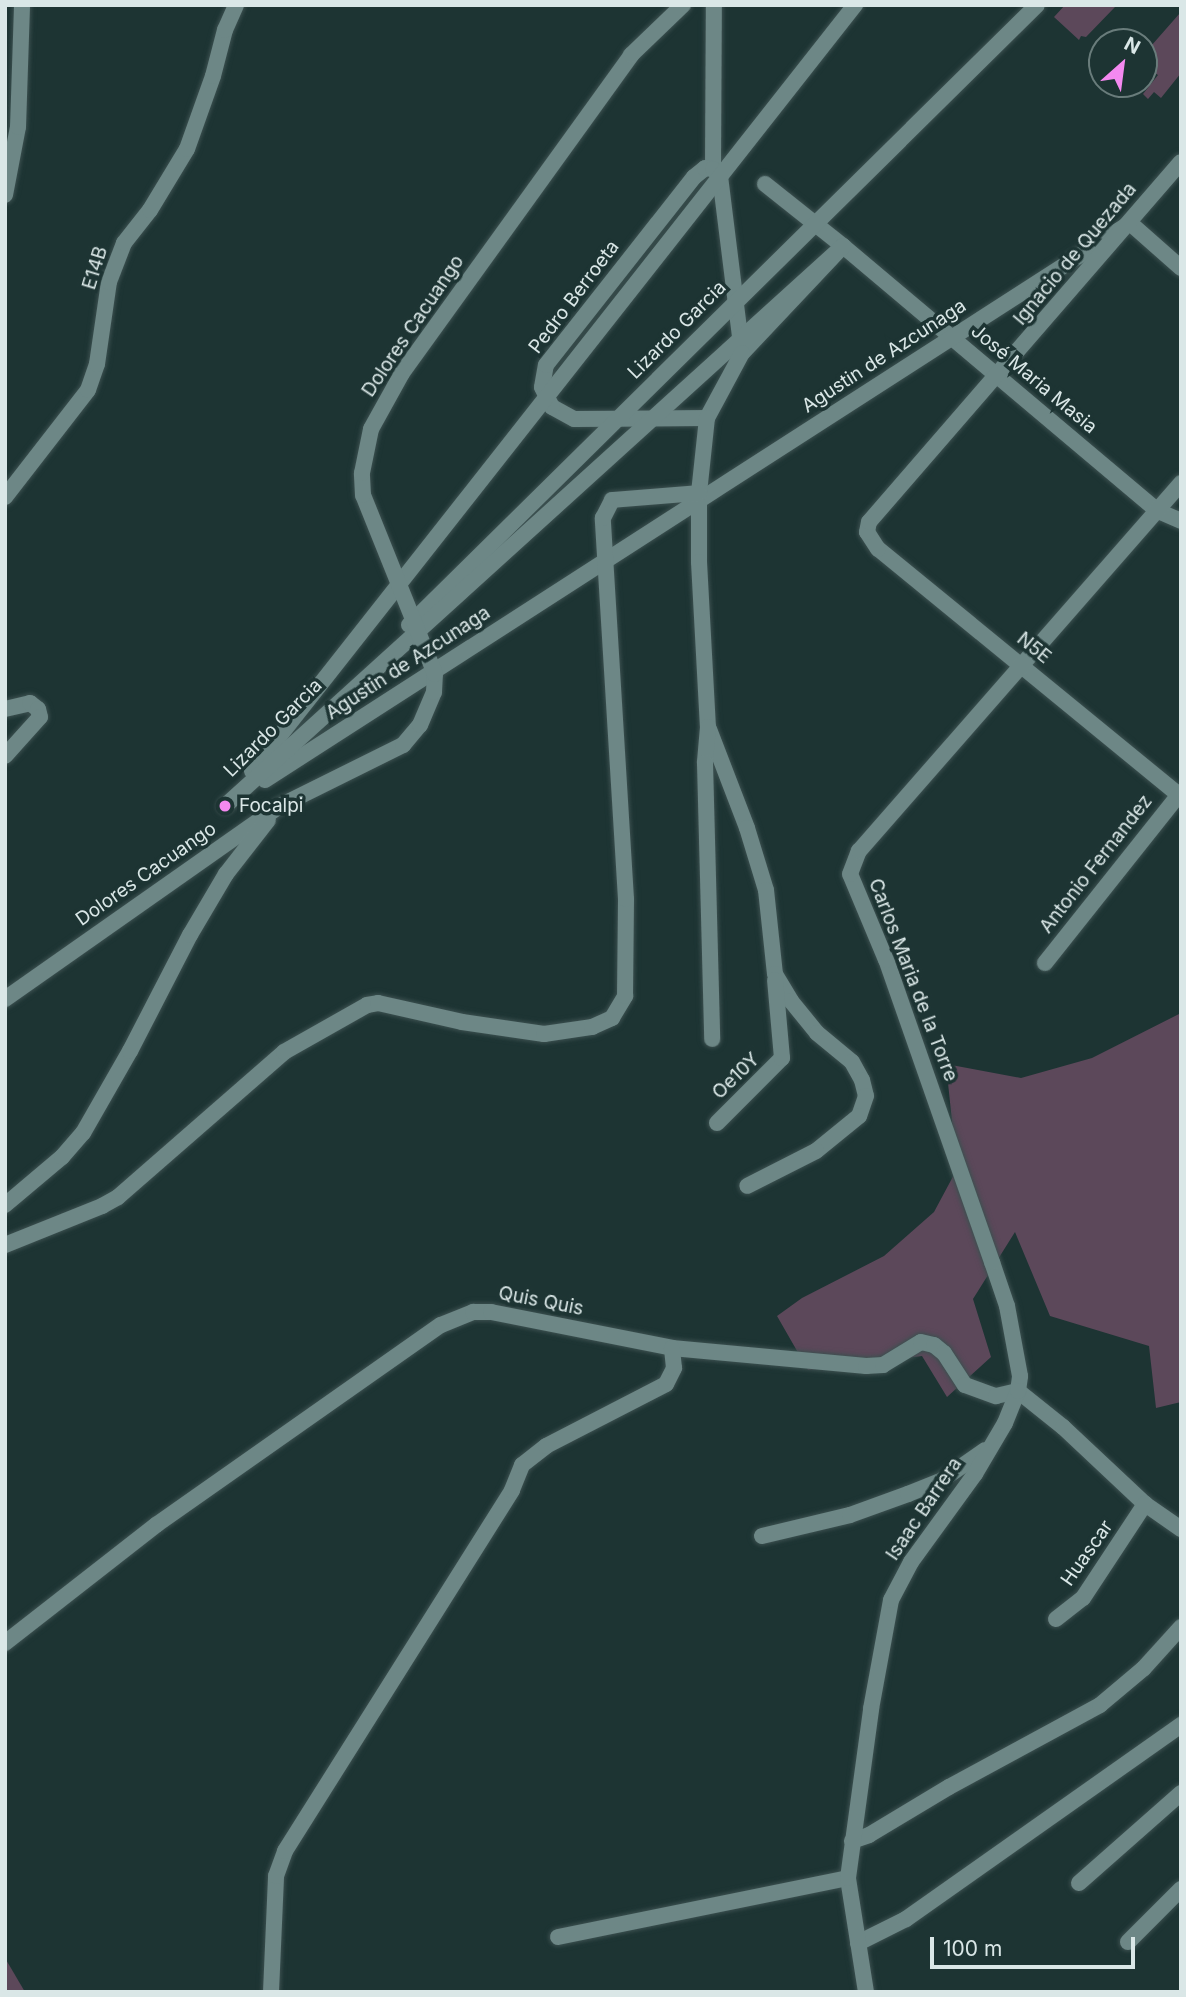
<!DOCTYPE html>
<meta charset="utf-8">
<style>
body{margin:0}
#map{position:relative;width:1186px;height:1997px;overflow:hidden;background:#1d3433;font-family:Inter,sans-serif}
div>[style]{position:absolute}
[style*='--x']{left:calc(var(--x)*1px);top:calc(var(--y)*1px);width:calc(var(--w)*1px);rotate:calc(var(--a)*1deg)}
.green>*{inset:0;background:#5c485a}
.roads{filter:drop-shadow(0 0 2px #3c5050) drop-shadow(0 0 2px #3c5050)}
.minor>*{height:16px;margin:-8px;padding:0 8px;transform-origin:8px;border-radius:8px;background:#6d8786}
.dots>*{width:19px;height:19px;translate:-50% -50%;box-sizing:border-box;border:4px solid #1d3433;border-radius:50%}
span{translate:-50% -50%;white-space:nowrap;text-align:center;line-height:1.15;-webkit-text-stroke:7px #1d3433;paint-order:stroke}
.street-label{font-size:19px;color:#dae7e7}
.poi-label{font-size:19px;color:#dae7e7}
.left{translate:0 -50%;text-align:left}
.frame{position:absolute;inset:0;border:7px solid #dae7e7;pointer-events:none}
.north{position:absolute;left:1088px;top:28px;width:70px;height:70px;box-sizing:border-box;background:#1d3433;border:2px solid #697c7b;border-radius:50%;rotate:28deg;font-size:19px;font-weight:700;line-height:28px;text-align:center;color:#dae7e7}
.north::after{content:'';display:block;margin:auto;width:24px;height:32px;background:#f489f0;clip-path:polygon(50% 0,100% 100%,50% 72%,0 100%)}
.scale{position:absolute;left:930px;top:1937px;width:205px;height:32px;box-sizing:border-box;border:4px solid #dae7e7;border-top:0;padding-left:9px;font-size:21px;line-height:24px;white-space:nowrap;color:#dae7e7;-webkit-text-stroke:5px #1d3433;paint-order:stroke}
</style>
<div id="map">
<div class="green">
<i style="clip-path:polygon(1065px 5px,1113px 5px,1115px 7px,1086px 37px,1081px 36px,1079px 40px,1054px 17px)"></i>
<i style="clip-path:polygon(1180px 13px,1181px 73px,1161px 98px,1154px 92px,1148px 99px,1143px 94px,1158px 75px,1144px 66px,1144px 54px)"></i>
<i style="clip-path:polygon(1181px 1013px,1181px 1402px,1156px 1408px,1149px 1346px,1050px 1316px,1015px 1232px,973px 1299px,991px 1357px,947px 1397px,922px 1356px,808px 1370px,777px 1316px,802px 1298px,884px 1256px,934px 1212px,957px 1169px,946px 1064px,1021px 1078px,1092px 1058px)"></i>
<i style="clip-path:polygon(5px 1958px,25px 1992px,5px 1992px)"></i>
</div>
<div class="roads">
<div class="minor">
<i style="--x:713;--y:169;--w:164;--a:-89.7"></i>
<i style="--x:765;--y:184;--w:100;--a:38.5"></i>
<i style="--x:843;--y:246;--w:412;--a:40.1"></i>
<i style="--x:1158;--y:511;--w:25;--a:23"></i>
<i style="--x:5;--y:195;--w:69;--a:-79.2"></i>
<i style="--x:18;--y:127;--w:122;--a:-88.1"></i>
<i style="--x:707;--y:418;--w:133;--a:179.6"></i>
<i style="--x:574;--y:419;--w:25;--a:-151"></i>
<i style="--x:552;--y:407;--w:22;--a:-117"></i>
<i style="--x:542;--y:387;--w:22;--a:-80"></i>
<i style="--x:546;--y:365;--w:239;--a:-51.8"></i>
<i style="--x:694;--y:177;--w:14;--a:-39"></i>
<i style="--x:705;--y:168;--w:8;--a:7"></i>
<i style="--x:713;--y:169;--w:10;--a:45"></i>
<i style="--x:720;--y:176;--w:169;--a:82.9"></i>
<i style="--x:5;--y:497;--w:135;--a:-52.2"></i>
<i style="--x:88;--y:390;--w:28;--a:-71"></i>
<i style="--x:97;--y:364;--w:83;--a:-81.7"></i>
<i style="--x:109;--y:282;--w:42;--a:-69"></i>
<i style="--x:124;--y:243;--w:42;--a:-51.8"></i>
<i style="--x:150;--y:210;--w:71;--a:-58.8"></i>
<i style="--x:187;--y:149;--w:77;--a:-70.4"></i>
<i style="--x:213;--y:76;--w:48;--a:-75.4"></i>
<i style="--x:225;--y:30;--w:27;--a:-66"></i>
<i style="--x:409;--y:625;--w:882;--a:-44.63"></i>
<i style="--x:5;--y:709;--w:26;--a:-13"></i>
<i style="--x:30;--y:703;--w:10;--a:37"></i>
<i style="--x:38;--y:709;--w:8;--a:76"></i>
<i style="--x:40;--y:717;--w:52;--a:131.9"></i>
<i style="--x:709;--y:729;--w:106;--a:69"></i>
<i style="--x:747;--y:828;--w:65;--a:73"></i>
<i style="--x:766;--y:890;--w:84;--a:83.9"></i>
<i style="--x:775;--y:974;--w:31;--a:59"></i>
<i style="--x:791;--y:1001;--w:41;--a:50.9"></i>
<i style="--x:817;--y:1033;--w:45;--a:39.6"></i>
<i style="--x:852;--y:1062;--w:21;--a:61"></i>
<i style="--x:862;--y:1080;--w:16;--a:76"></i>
<i style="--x:866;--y:1096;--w:21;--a:109"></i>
<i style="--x:859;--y:1116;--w:55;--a:140.9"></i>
<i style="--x:816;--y:1151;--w:77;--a:153.1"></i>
<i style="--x:252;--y:771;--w:975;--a:-51.79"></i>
<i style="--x:265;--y:780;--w:1029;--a:-32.78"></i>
<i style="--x:1130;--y:223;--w:68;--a:41.4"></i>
<i style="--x:1179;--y:795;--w:389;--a:-140.7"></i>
<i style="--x:878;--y:549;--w:20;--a:-123"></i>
<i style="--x:867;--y:532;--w:10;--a:-79"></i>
<i style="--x:869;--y:522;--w:476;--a:-49.1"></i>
<i style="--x:225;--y:806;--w:834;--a:-42.18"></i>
<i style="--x:843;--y:246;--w:147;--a:133.3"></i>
<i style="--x:742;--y:353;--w:74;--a:118.3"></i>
<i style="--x:707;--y:418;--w:75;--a:96.1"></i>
<i style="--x:699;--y:493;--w:69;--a:90"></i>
<i style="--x:699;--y:562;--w:165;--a:86.9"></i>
<i style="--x:708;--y:727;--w:36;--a:95"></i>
<i style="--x:705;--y:763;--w:276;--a:88.5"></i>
<i style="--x:1045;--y:963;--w:218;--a:-51.5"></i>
<i style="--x:5;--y:999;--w:334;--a:-35.1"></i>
<i style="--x:278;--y:807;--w:140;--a:-26.4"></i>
<i style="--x:403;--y:745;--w:26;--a:-50"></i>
<i style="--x:420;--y:725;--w:36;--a:-67"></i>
<i style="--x:434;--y:692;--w:18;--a:-87"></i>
<i style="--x:435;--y:674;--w:193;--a:-111.9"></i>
<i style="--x:363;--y:495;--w:22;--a:-93"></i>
<i style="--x:362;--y:473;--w:45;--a:-78.4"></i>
<i style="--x:371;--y:429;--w:64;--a:-61"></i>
<i style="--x:402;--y:373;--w:392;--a:-54.2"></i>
<i style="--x:631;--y:55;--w:72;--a:-43.9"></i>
<i style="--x:717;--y:1123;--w:92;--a:-45"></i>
<i style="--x:782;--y:1058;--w:78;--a:-95.1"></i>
<i style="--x:5;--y:1205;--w:75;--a:-40.1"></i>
<i style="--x:62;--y:1157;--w:32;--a:-49"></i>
<i style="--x:83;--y:1133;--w:95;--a:-60.2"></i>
<i style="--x:130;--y:1051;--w:131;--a:-62.7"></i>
<i style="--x:190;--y:935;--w:71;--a:-59.5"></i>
<i style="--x:226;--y:874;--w:68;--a:-52.1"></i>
<i style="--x:5;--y:1245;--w:105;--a:-21.9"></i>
<i style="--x:102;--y:1206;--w:18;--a:-29"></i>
<i style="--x:118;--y:1197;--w:220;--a:-41.1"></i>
<i style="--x:284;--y:1052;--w:95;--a:-29.5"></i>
<i style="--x:367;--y:1005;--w:11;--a:-10"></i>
<i style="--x:378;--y:1003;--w:86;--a:12.7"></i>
<i style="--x:462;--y:1022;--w:83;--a:8.3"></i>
<i style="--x:544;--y:1034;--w:49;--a:-8.3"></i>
<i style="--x:592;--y:1027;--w:22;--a:-24"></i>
<i style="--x:612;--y:1018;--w:26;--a:-59"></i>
<i style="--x:625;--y:996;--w:97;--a:-89.4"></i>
<i style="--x:626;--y:899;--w:382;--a:-93.5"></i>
<i style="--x:603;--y:518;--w:20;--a:-63"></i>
<i style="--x:612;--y:500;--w:87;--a:-4.6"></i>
<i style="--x:1018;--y:1391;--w:58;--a:38.7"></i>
<i style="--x:1063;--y:1427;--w:112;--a:43.2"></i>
<i style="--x:1145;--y:1504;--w:44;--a:34.8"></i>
<i style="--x:762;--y:1536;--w:90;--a:-13.4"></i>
<i style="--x:850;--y:1515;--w:62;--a:-19.9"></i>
<i style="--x:908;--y:1494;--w:37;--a:-22"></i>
<i style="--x:942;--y:1480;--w:52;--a:-34.9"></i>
<i style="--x:1056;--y:1619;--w:34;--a:-38"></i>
<i style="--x:1083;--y:1598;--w:113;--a:-56.6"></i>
<i style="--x:5;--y:1643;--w:192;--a:-38"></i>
<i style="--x:156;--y:1525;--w:348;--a:-35.1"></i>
<i style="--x:441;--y:1325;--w:35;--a:-22"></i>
<i style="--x:473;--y:1312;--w:18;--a:0"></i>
<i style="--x:491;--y:1312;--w:185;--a:11.2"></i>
<i style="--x:672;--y:1348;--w:195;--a:5.3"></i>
<i style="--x:866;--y:1366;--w:17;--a:-3"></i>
<i style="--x:883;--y:1365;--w:44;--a:-31.2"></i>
<i style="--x:921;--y:1342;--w:13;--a:13"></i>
<i style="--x:934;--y:1345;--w:13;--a:39"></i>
<i style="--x:944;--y:1353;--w:38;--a:57"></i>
<i style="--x:965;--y:1385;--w:33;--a:20"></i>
<i style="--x:996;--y:1396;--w:23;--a:-13"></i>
<i style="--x:852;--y:1841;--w:18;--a:-19"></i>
<i style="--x:869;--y:1835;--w:93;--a:-31"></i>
<i style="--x:949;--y:1787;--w:172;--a:-28.5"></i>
<i style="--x:1100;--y:1705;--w:57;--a:-40.1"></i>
<i style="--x:1144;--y:1668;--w:55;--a:-47.9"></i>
<i style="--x:1079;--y:1883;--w:136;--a:-41.4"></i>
<i style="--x:558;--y:1937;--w:296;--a:-11.5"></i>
<i style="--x:1128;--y:1942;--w:75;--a:-45"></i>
<i style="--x:858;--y:1943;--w:54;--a:-26.6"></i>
<i style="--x:906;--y:1919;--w:337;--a:-35.2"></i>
<i style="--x:271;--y:1992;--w:116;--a:-87.5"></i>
<i style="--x:276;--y:1876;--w:27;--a:-70"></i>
<i style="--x:285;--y:1851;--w:426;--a:-57.8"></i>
<i style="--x:512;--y:1490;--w:27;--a:-68"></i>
<i style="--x:522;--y:1465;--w:31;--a:-38"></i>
<i style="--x:546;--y:1446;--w:135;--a:-27.3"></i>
<i style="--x:666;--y:1384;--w:18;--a:-63"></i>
<i style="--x:674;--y:1368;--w:20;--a:-96"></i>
<i style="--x:866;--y:1992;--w:115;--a:-99"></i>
<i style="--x:848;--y:1878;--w:171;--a:-82.2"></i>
<i style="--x:871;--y:1709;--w:111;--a:-79.6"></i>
<i style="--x:891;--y:1600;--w:43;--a:-62.2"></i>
<i style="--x:911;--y:1562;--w:109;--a:-54"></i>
<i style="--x:975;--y:1474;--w:59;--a:-59.5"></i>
<i style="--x:1005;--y:1423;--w:35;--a:-68"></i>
<i style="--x:1018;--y:1391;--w:15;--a:-82"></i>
<i style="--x:1020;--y:1376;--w:71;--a:-100.5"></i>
<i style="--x:1007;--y:1306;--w:46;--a:-108.8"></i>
<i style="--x:992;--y:1262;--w:320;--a:-109.3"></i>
<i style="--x:886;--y:960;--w:93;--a:-112.7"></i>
<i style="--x:850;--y:874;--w:25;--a:-69"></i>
<i style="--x:859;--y:851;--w:489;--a:-48.8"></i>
</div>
</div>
<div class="dots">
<i style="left:225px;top:806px;background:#f489f0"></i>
</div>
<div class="street-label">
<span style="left:1075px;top:254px;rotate:-50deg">Ignacio de Quezada</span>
<span style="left:95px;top:268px;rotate:-73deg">E14B</span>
<span style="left:574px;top:297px;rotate:-53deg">Pedro Berroeta</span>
<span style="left:413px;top:326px;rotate:-56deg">Dolores Cacuango</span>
<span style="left:677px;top:330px;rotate:-45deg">Lizardo Garcia</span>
<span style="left:884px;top:356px;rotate:-33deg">Agustin de Azcunaga</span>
<span style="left:1034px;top:379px;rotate:40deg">José Maria Masia</span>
<span style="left:1034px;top:648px;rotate:39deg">N5E</span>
<span style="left:408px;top:663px;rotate:-33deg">Agustin de Azcunaga</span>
<span style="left:273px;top:728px;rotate:-45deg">Lizardo Garcia</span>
<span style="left:1096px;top:864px;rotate:-52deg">Antonio Fernandez</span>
<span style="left:146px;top:874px;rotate:-35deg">Dolores Cacuango</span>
<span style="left:913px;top:980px;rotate:69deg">Carlos Maria de la Torre</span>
<span style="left:736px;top:1076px;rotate:-44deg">Oe10Y</span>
<span style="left:541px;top:1301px;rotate:11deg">Quis Quis</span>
<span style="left:924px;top:1509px;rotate:-56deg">Isaac Barrera</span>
<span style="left:1087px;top:1553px;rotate:-55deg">Huascar</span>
</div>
<div class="poi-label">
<span class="left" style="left:239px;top:806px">Focalpi</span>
</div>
<div class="frame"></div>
<div class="north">N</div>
<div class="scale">100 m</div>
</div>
